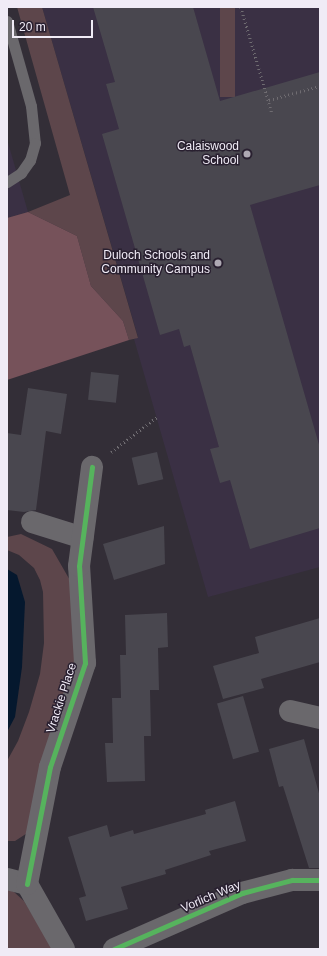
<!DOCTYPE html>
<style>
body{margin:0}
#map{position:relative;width:327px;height:956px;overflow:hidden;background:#332e37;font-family:Helvetica,sans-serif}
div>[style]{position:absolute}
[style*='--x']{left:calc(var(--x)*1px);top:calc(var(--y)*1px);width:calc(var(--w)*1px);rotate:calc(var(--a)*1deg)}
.built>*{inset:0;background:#3a3044}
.green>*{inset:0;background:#5d464b;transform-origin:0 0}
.forest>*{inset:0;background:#76525a}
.water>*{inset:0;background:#05182e}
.building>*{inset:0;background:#49474f;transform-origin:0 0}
.path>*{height:2.5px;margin-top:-1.25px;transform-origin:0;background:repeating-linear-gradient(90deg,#6f6c71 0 1px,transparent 0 4px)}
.service>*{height:11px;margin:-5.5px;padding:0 5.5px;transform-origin:5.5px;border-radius:5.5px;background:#6a686c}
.minor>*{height:22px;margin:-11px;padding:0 11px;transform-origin:11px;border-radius:11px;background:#6a686c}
.cycleway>*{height:5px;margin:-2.5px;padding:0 2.5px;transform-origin:2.5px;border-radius:2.5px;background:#56b35d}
.dots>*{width:11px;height:11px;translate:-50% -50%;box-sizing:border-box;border:2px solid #292030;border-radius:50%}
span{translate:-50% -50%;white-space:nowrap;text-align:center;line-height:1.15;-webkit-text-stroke:3px #292030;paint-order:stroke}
.poi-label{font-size:12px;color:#f0ebf6}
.right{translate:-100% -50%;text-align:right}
.street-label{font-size:12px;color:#f0ebf6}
.frame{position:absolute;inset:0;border:8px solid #f0ebf6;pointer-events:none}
.scale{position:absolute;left:12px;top:20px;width:81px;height:18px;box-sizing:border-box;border:2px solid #f0ebf6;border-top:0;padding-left:5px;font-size:12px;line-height:14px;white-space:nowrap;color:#f0ebf6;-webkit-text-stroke:3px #292030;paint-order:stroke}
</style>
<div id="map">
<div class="built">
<i style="clip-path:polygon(42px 7px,320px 7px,320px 567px,208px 597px,134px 339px,138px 337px)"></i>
<i style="clip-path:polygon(7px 139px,28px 212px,7px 218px)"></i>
</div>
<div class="green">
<i style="clip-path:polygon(17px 7px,42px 7px,138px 338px,129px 340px,123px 321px,91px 286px,77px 236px,28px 212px,70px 195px)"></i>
<i style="left:220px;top:7px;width:15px;height:90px"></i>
<i style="clip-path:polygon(21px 534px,52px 549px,71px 582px,75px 663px,32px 830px,15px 841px,7px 841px,7px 761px,18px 741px,29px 712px,40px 674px,44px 643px,43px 592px,40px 580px,34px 568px,19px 555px,7px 550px,7px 537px)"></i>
<i style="clip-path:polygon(7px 889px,14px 892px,24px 901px,53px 949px,7px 949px)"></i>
</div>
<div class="forest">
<i style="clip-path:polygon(28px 212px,77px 236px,91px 286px,123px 321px,129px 340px,7px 380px,7px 218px)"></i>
</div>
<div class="water">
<i style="clip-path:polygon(7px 569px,17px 575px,25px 602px,22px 667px,15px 717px,7px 732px)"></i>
</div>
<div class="building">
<i style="clip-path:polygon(93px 7px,193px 7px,220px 101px,320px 72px,320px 185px,250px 205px,320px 448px,320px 528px,250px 549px,230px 480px,220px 483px,210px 449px,219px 447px,190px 345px,184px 347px,179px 329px,160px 335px,102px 134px,119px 129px,106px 84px,115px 82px)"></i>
<i style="left:91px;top:372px;width:28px;height:28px;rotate:6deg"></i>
<i style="clip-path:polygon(28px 388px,67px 394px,61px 434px,46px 431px,36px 510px,24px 512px,7px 510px,7px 433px,21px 435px)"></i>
<i style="left:157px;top:452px;width:28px;height:26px;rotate:77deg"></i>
<i style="clip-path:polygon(164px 526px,165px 564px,114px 580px,103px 544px)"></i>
<i style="clip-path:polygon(167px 613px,168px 647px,158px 648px,159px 690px,150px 690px,151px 736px,144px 736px,145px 781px,107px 782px,105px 743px,113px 743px,112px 698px,121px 698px,120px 655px,126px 655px,125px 615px)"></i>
<i style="clip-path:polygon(320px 618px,320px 662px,261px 679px,264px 688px,223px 699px,213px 666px,259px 653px,255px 637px)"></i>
<i style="left:243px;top:696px;width:58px;height:27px;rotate:74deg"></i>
<i style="clip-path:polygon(304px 739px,320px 797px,320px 868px,309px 868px,283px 786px,279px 787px,269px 749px)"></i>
<i style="clip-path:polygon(235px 801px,246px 841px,209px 851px,211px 855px,165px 870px,166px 874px,121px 887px,128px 909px,86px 921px,79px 898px,86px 896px,68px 837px,107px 825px,110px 837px,133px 830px,134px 834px,206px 814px,205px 810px)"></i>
</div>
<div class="path">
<i style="--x:241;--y:7;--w:110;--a:73.7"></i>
<i style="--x:269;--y:100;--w:53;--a:-15.4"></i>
<i style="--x:111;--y:452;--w:58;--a:-37.3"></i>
</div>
<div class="service">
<i style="--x:7;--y:21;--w:88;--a:74.2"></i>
<i style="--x:31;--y:106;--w:37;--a:84"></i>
<i style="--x:35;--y:143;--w:18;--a:106"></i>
<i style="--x:30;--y:160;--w:16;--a:125"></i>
<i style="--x:21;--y:173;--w:17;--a:147"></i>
</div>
<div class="minor">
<i style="--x:32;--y:522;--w:53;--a:17.4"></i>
<i style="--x:290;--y:711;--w:31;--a:13"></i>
<i style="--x:7;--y:879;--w:21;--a:14"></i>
<i style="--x:27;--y:884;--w:75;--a:60.4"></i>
<i style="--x:27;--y:884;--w:119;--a:-78.9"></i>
<i style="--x:50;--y:767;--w:110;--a:-71.4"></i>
<i style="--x:85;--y:663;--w:97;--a:-93.5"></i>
<i style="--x:79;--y:566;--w:100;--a:-82.5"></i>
<i style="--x:114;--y:949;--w:140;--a:-23.6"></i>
<i style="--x:242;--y:893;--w:52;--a:-14.6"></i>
<i style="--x:292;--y:880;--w:28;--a:0"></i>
</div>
<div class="cycleway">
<i style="--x:27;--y:884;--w:119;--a:-78.9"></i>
<i style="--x:50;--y:767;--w:110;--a:-71.4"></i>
<i style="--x:85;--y:663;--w:97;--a:-93.5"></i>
<i style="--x:79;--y:566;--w:100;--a:-82.5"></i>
<i style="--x:114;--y:949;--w:140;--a:-23.6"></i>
<i style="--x:242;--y:893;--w:52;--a:-14.6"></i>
<i style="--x:292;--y:880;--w:28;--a:0"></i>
</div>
<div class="dots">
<i style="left:247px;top:154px;background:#aea9b3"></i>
<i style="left:218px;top:263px;background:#aea9b3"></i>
</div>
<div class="poi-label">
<span class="right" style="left:239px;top:154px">Calaiswood<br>School</span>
<span class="right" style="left:210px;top:263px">Duloch Schools and<br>Community Campus</span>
</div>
<div class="street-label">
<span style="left:62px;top:698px;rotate:-72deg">Vrackie Place</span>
<span style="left:211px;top:897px;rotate:-23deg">Vorlich Way</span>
</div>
<div class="frame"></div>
<div class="scale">20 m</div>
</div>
